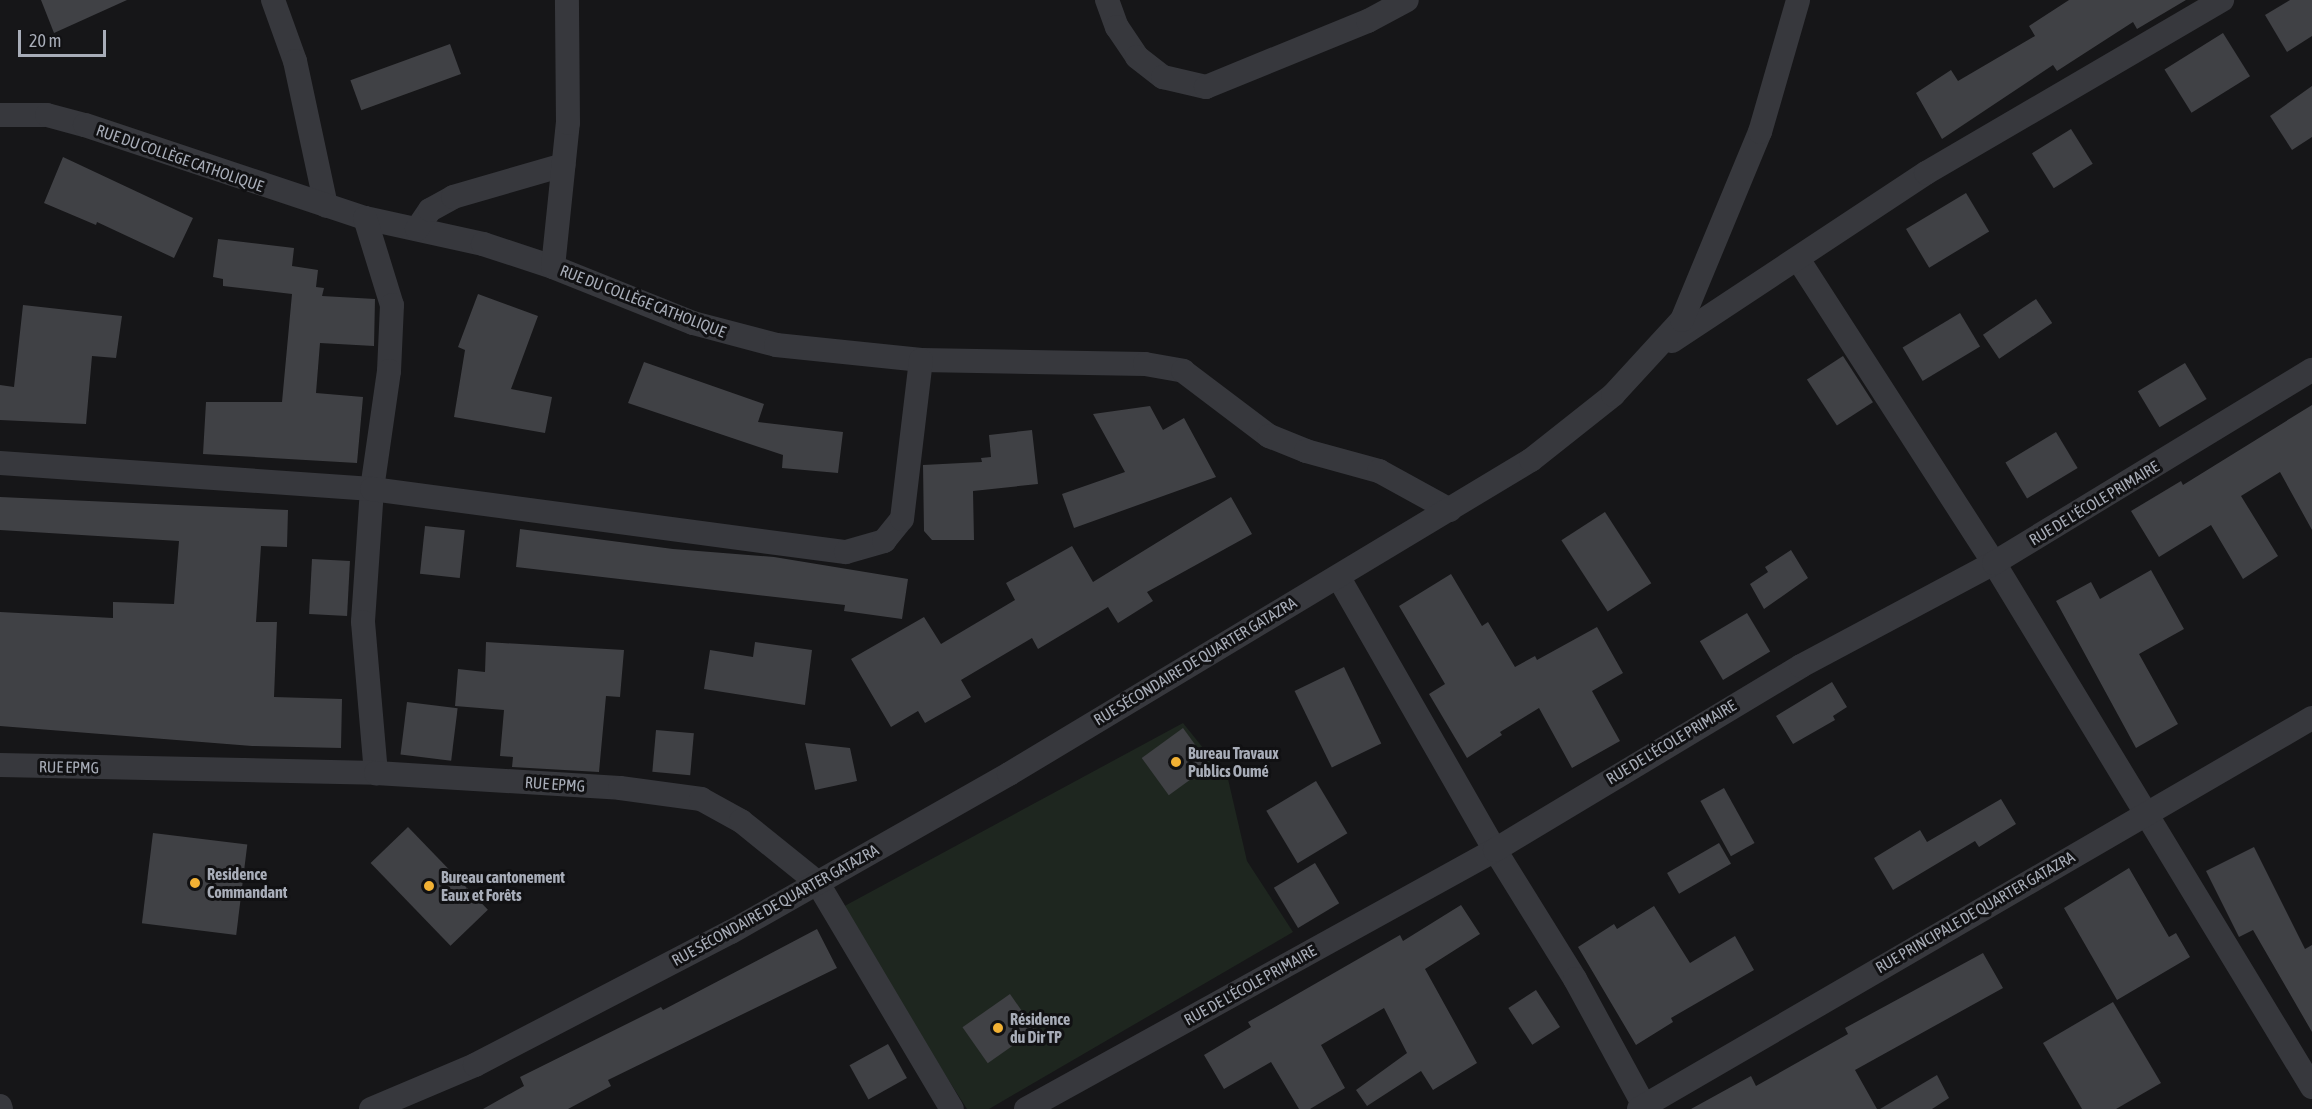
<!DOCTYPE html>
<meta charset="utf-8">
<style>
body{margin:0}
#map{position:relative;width:2312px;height:1109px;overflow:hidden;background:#161618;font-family:"Asap Condensed",sans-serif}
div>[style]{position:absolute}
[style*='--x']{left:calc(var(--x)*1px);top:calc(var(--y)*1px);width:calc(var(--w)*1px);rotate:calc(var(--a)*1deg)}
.green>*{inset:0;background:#1e261f}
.building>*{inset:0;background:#404145;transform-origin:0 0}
.street>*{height:24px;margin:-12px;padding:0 12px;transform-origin:12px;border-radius:12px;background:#37383d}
.dots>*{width:16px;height:16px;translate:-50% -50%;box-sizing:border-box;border:3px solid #111113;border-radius:50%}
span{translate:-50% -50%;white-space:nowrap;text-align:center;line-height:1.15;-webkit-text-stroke:6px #111113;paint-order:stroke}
.street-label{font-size:16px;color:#a8adb8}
.poi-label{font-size:16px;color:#a8adb8;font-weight:700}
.left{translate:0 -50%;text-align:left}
.scale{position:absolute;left:18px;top:30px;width:88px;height:27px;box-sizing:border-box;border:3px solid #a8adb8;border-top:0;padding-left:8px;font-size:18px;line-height:21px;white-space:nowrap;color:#a8adb8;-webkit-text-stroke:4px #111113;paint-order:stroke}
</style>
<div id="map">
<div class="green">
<i style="clip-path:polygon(1183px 723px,1228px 779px,1247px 861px,1293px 932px,989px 1109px,967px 1109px,839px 909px)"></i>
</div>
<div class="building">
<i style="clip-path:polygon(41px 0,127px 0,54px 33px)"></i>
<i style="clip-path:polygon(2069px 0,2186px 0,2137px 29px,2133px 22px,2057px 71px,2053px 65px,1942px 139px,1916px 93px,1951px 70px,1958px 81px,2035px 36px,2029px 26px)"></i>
<i style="clip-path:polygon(2290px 0,2312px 0,2312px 36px,2287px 52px,2265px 15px)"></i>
<i style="left:2223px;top:33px;width:51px;height:69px;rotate:58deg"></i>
<i style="left:450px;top:44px;width:32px;height:106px;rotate:70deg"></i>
<i style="clip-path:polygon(2312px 86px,2312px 137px,2292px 150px,2270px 116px)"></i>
<i style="left:2071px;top:129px;width:41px;height:46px;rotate:58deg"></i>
<i style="clip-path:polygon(63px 157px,193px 218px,174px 258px,97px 222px,96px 225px,44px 203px)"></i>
<i style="left:1966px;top:193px;width:45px;height:70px;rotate:59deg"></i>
<i style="clip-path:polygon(218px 239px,294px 248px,292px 266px,318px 270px,316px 287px,324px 288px,322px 296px,375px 299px,374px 346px,320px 343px,316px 393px,363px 397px,357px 463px,203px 454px,206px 402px,282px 402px,292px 294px,223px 286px,223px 279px,213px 277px)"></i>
<i style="clip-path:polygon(478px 294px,538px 316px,511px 389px,552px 397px,545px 433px,454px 417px,465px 350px,458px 347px)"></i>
<i style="left:2036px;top:299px;width:29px;height:64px;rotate:56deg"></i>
<i style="clip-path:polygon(23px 305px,122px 316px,116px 358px,92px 356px,86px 424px,0 420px,0 385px,14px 387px)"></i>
<i style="left:1960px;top:313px;width:39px;height:67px;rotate:59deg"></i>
<i style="left:1843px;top:356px;width:55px;height:43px;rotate:57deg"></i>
<i style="clip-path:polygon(644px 362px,764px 404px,758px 422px,843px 432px,838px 473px,782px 468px,783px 455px,628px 403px)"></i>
<i style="left:2185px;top:363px;width:42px;height:55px;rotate:59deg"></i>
<i style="clip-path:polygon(2312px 405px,2312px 530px,2280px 472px,2241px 496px,2278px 556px,2243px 579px,2211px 525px,2159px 557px,2131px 511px,2181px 481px,2183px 485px)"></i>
<i style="clip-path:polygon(1150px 406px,1163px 430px,1184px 418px,1216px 477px,1074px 528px,1062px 494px,1125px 472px,1093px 414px)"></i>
<i style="clip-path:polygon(1032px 430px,1038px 484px,973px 491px,974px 540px,932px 540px,924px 531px,923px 465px,982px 462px,981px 458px,991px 457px,989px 435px)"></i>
<i style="left:2056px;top:432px;width:42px;height:59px;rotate:59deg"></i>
<i style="clip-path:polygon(0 497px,288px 510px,287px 547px,261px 546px,256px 622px,277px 622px,274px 697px,342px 699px,341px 748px,252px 746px,0 726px,0 612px,113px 618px,113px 602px,174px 604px,179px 541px,0 530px)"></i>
<i style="clip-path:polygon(1231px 497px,1252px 534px,1147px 592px,1153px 601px,1118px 623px,1108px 607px,1038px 649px,1032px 638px,961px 680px,971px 697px,925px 723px,918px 711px,891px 727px,851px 659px,924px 617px,941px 644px,1015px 600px,1006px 583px,1072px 546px,1093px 582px)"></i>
<i style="left:1605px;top:512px;width:85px;height:52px;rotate:57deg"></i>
<i style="left:425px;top:526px;width:40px;height:48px;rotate:6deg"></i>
<i style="clip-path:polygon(520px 529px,673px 549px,774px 557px,908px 579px,902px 619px,844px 611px,845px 605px,516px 567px)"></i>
<i style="clip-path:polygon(1791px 550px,1808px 578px,1764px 609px,1750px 584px,1768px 572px,1765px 567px)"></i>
<i style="left:312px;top:559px;width:38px;height:55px;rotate:3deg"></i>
<i style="clip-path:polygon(2151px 570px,2184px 629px,2139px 654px,2178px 724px,2136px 748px,2056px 601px,2091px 582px,2100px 599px)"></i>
<i style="clip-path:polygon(1451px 574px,1482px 626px,1488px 622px,1515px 667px,1535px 656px,1537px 660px,1597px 627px,1623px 673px,1592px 691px,1620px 741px,1572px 768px,1539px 708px,1500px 732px,1502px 735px,1467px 758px,1429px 694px,1445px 684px,1399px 606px)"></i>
<i style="left:1747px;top:613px;width:45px;height:55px;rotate:59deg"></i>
<i style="clip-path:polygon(486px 642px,624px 650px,620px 697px,606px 696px,599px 772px,512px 767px,513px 757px,500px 756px,504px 710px,455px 706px,458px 669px,485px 672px)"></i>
<i style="clip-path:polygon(755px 642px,812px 650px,805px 705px,704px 689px,710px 650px,753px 657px)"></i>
<i style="left:1344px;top:667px;width:85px;height:55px;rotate:64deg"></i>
<i style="clip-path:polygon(1832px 682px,1847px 707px,1833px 716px,1835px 720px,1793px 744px,1776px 716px)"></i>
<i style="left:407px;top:702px;width:51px;height:53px;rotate:7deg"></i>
<i style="left:1183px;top:728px;width:46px;height:51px;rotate:54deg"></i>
<i style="left:656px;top:730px;width:38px;height:42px;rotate:5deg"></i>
<i style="clip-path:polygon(805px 743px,850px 748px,857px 781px,815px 790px)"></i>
<i style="left:1316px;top:781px;width:61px;height:58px;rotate:59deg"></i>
<i style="left:1724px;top:788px;width:63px;height:27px;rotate:61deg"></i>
<i style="clip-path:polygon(2001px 799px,2016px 824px,1979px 847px,1975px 841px,1893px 890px,1874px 858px,1920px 830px,1927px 842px)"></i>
<i style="left:408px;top:827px;width:115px;height:52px;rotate:46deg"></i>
<i style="left:153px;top:833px;width:95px;height:91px;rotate:7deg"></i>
<i style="left:1719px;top:843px;width:24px;height:60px;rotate:60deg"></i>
<i style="clip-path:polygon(2254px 847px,2305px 949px,2312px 945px,2312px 1032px,2253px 930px,2239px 937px,2206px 871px)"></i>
<i style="left:1315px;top:863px;width:47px;height:48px;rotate:59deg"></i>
<i style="clip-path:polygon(2129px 868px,2169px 937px,2176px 933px,2190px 957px,2117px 1000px,2064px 908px)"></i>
<i style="clip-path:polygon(1461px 905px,1480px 934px,1425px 969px,1477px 1063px,1433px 1090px,1421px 1071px,1367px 1106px,1356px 1090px,1407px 1053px,1384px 1008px,1321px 1045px,1345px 1088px,1310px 1109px,1299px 1109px,1271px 1062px,1224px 1089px,1204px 1055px,1251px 1027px,1248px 1022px,1273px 1008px,1400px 935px,1403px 941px)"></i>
<i style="clip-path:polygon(1654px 906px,1690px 963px,1735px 936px,1754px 970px,1671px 1018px,1673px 1022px,1636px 1045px,1578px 947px,1614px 924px,1617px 929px)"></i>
<i style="clip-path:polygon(817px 929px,837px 968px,608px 1080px,611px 1086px,568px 1109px,483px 1109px,524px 1086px,520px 1077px,661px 1007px,663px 1010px)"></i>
<i style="clip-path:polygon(1983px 953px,2003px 988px,1855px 1070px,1877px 1109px,1691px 1109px,1751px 1076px,1756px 1086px,1848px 1034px,1845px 1028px)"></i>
<i style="left:1536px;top:990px;width:44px;height:33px;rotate:57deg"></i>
<i style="left:1010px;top:994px;width:44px;height:58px;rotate:55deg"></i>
<i style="clip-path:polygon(2113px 1002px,2161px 1083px,2116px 1109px,2082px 1109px,2043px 1043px)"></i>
<i style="left:888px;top:1044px;width:39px;height:44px;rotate:61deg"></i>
<i style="clip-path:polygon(1937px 1075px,1949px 1098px,1932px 1109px,1880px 1109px)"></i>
</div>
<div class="street">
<i style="--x:273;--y:0;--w:65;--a:70.2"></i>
<i style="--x:295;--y:61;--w:148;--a:77.9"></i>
<i style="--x:1107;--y:0;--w:29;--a:70"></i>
<i style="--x:1117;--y:27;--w:36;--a:56"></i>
<i style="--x:1137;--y:57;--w:33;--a:38"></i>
<i style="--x:1163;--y:77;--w:44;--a:13.1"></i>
<i style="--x:1206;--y:87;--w:175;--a:-22.2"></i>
<i style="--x:1368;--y:21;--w:44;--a:-28.3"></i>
<i style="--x:0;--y:115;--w:47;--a:0"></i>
<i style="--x:47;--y:115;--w:39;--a:15"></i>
<i style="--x:85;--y:125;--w:295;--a:18.4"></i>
<i style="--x:365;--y:218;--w:121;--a:12.4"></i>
<i style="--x:483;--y:244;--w:74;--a:18.2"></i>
<i style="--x:553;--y:267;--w:151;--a:21.8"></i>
<i style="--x:693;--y:323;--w:86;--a:14.8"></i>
<i style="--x:776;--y:345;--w:146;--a:5.9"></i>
<i style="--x:921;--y:360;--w:224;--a:1"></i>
<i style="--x:1145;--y:364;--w:39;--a:10"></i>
<i style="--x:1183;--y:371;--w:108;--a:37.1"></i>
<i style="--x:1269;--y:436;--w:40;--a:22"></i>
<i style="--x:1306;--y:451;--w:76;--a:15.3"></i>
<i style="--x:1379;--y:471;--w:81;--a:28.8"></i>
<i style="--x:365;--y:218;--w:91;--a:72.8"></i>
<i style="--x:392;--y:305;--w:66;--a:92.6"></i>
<i style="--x:389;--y:371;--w:119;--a:98.2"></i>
<i style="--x:372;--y:489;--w:133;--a:93.9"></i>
<i style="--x:363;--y:622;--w:152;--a:85.1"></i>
<i style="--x:417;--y:229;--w:23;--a:-56"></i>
<i style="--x:430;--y:210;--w:26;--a:-29"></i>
<i style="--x:453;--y:197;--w:115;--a:-16.2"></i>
<i style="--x:1798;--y:259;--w:362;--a:57.2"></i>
<i style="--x:1994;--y:563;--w:613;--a:58.75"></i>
<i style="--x:553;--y:267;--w:145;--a:-84.1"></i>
<i style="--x:568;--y:123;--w:123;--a:-90.5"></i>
<i style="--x:1672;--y:341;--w:305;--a:-33.5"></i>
<i style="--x:1926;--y:173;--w:343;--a:-30.3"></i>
<i style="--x:0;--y:463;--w:373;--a:4"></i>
<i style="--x:372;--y:489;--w:478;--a:7.6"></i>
<i style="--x:846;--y:552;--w:40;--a:-16"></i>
<i style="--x:884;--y:541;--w:28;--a:-51"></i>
<i style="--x:902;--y:519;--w:160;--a:-83.2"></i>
<i style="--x:1339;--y:578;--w:314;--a:60.2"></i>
<i style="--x:1495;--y:850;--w:152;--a:58.2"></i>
<i style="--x:1575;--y:979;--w:148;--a:61.4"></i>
<i style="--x:0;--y:765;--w:376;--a:1.2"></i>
<i style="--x:376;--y:773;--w:244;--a:3.5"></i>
<i style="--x:620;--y:788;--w:82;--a:7.7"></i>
<i style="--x:701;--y:799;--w:46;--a:28.8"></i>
<i style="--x:741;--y:821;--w:97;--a:38.8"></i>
<i style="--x:817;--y:882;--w:264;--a:59.3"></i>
<i style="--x:0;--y:1106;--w:3;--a:72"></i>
<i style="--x:371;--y:1109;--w:113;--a:-22.9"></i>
<i style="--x:475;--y:1065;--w:288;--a:-27.5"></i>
<i style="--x:731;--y:932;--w:320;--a:-29.6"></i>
<i style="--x:1009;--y:774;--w:609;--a:-31.03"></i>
<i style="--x:1531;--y:460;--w:105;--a:-38.4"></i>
<i style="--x:1613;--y:395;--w:102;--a:-47.4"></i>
<i style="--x:1682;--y:320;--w:204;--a:-67.5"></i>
<i style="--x:1760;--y:132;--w:137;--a:-73.9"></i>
<i style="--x:1026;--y:1109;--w:536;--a:-28.91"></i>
<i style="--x:1495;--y:850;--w:357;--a:-31"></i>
<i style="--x:1801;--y:666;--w:219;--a:-28.1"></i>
<i style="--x:1994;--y:563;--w:372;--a:-31.3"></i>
<i style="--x:1639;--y:1109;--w:778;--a:-30.16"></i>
</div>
<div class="dots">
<i style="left:1176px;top:762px;background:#f2b134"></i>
<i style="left:195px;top:883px;background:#f2b134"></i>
<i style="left:429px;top:886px;background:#f2b134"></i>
<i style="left:998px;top:1028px;background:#f2b134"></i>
</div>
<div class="street-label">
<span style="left:180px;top:158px;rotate:19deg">RUE DU COLLÈGE CATHOLIQUE</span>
<span style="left:643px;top:301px;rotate:21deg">RUE DU COLLÈGE CATHOLIQUE</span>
<span style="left:2094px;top:503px;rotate:-31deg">RUE DE L'ÉCOLE PRIMAIRE</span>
<span style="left:1195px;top:661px;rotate:-31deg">RUE SÉCONDAIRE DE QUARTER GATAZRA</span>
<span style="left:1671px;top:742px;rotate:-31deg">RUE DE L'ÉCOLE PRIMAIRE</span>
<span style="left:69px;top:767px;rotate:1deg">RUE EPMG</span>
<span style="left:555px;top:784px;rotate:4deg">RUE EPMG</span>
<span style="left:775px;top:905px;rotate:-29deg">RUE SÉCONDAIRE DE QUARTER GATAZRA</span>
<span style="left:1975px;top:912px;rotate:-30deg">RUE PRINCIPALE DE QUARTER GATAZRA</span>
<span style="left:1250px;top:985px;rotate:-29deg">RUE DE L'ÉCOLE PRIMAIRE</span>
</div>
<div class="poi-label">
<span class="left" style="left:1188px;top:762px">Bureau Travaux<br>Publics Oumé</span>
<span class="left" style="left:207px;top:883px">Residence<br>Commandant</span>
<span class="left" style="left:441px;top:886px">Bureau cantonement<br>Eaux et Forêts</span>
<span class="left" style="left:1010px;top:1028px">Résidence<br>du Dir TP</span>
</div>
<div class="scale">20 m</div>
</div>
